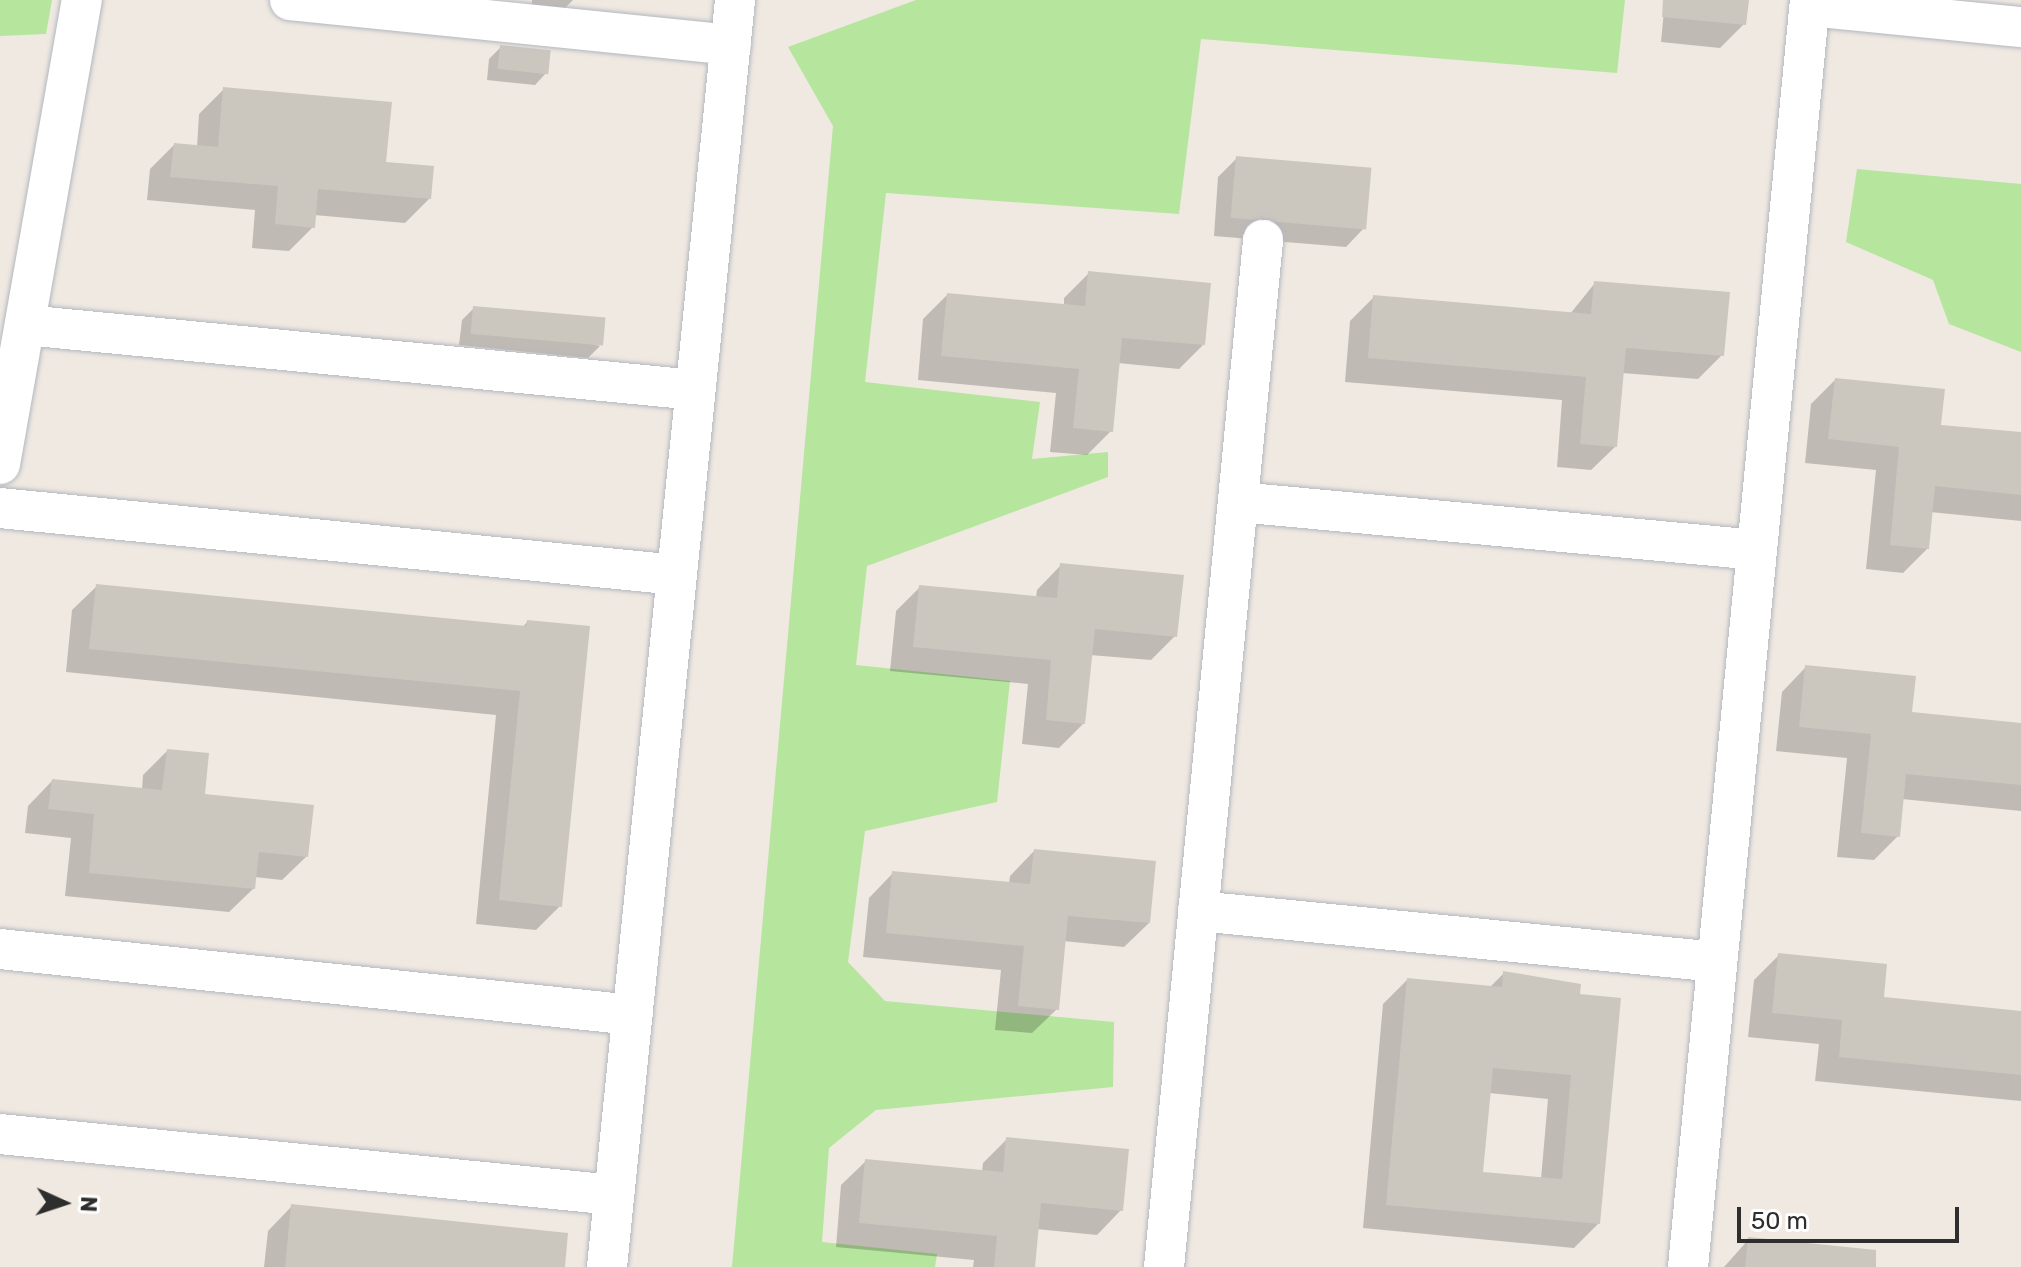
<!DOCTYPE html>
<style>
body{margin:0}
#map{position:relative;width:2021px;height:1267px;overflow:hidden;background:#efe9e1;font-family:Rubik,sans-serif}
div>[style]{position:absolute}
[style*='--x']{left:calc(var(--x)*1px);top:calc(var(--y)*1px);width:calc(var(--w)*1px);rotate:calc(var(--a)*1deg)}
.green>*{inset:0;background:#b6e59e}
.shadow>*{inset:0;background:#0003}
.building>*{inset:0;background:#cbc7bf;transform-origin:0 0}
.roads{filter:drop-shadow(0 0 2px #b4b7c1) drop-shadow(0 0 2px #b4b7c1)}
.minor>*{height:40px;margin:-20px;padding:0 20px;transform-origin:20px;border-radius:20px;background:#fff}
span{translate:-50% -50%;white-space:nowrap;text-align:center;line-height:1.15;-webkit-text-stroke:8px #fff;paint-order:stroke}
.north{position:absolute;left:24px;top:1163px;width:80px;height:80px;-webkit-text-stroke:6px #fff;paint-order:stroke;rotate:93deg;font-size:22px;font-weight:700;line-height:32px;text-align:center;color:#2e2e2e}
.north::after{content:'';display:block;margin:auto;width:28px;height:36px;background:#2e2e2e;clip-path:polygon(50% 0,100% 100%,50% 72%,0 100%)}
.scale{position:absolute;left:1737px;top:1207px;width:222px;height:36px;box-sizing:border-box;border:4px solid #2e2e2e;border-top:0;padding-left:10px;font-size:24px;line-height:28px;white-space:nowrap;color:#2e2e2e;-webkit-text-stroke:6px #fff;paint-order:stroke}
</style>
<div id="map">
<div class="green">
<i style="clip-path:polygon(0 0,52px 0,46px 34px,0 36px)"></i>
<i style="clip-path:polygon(916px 0,1625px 0,1617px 73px,1201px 39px,1179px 214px,886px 193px,865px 382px,1040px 402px,1032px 459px,1108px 452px,1108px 477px,867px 566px,856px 665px,1010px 681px,997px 802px,865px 831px,848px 962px,885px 1001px,1114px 1022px,1113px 1087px,876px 1110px,829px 1148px,822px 1242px,937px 1254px,935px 1267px,732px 1267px,833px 126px,788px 47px)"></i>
<i style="clip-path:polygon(1857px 169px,2021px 184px,2021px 352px,1949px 324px,1933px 280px,1846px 242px)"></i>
</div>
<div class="shadow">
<i style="clip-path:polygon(532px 0,573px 0,561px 12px,532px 9px)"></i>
<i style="clip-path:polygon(1665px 0,1747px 0,1744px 24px,1720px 48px,1661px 42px)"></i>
<i style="clip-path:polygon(501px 47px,547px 72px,535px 85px,487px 80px,489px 59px)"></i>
<i style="clip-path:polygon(224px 89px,429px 199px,405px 223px,314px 215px,313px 227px,289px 251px,252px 248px,255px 210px,147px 200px,150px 169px,174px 145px,197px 147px,199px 114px)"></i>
<i style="clip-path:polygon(1237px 158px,1364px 228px,1346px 247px,1214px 236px,1218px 177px)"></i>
<i style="clip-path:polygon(1089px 273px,1203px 345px,1179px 369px,1118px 363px,1111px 431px,1087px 455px,1050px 452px,1056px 393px,918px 380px,923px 319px,947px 295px,1064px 306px,1064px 298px)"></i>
<i style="clip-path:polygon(1595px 283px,1722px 355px,1698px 379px,1622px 373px,1616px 446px,1591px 470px,1557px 467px,1562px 400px,1345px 382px,1350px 321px,1374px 297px,1570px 314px)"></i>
<i style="clip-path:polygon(474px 308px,600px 346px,588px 358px,459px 345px,462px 320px)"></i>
<i style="clip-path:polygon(1835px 380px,1939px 426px,2021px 435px,2021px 521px,1930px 512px,1927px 549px,1903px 573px,1866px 569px,1876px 470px,1805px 463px,1811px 404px)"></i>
<i style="clip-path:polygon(1061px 565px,1175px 636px,1151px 660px,1090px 655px,1084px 723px,1059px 748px,1022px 744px,1028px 684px,890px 671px,896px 611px,920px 587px,1036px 598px,1037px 590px)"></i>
<i style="clip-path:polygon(97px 586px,522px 628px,527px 622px,560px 906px,536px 930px,476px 924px,496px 715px,66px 672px,72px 610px)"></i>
<i style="clip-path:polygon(1806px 667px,1910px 714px,2021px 725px,2021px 811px,1902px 799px,1898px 836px,1874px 860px,1837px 857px,1847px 758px,1776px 751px,1782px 692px)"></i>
<i style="clip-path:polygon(167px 751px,202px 796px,307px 856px,282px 880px,255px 877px,254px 888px,229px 912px,65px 896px,71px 838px,25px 833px,28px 806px,52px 781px,142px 790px,143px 775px)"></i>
<i style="clip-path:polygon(1034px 851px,1149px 923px,1124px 947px,1063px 941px,1057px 1009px,1032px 1033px,995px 1030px,1001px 970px,863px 957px,869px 898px,893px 873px,1009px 884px,1010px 876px)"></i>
<i style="clip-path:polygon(1779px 955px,1882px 999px,2021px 1013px,2021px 1101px,1815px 1081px,1819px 1044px,1748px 1037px,1754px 980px)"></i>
<i style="clip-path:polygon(evenodd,1504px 973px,1579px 985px,1598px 1224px,1574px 1248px,1363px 1228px,1383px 1004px,1407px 980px,1490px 987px,1504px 973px,1489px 1093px,1548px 1099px,1541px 1179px,1481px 1173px,1489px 1093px)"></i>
<i style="clip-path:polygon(1007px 1139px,1121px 1210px,1097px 1235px,1036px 1229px,1033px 1267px,973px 1267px,974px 1260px,836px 1247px,841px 1185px,866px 1161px,982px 1172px,983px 1163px)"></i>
<i style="clip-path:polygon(292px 1206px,563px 1267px,264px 1267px,268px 1231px)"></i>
<i style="clip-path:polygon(1748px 1240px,1855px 1267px,1724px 1267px)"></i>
</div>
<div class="building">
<i style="clip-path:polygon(1663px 0,1749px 0,1746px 25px,1662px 17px)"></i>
<i style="left:500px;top:45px;width:51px;height:24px;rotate:6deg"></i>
<i style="clip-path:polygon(223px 87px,392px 102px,386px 162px,434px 166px,431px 199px,318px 189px,315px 228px,275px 224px,278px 186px,170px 177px,174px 143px,218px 147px)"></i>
<i style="left:1236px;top:156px;width:136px;height:62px;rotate:5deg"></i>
<i style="clip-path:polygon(1088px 271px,1211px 283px,1205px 345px,1122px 338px,1113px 432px,1073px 428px,1079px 369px,941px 356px,947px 293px,1085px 306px)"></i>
<i style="clip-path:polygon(1594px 281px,1730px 292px,1724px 356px,1626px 348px,1617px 447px,1580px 444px,1586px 377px,1368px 358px,1373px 295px,1591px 314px)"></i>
<i style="left:473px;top:306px;width:133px;height:28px;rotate:5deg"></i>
<i style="clip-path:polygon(1835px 378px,1945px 389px,1941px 425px,2021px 432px,2021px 495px,1935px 486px,1929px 549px,1890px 545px,1899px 447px,1828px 439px)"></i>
<i style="clip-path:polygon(1060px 563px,1184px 575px,1177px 637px,1095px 629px,1085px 724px,1046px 720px,1051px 660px,913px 647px,919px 585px,1057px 598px)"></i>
<i style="clip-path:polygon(96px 584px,526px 626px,527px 620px,590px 626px,562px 907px,499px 900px,520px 691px,89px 649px)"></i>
<i style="clip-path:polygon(1805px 665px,1916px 676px,1912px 712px,2021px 723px,2021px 785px,1906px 774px,1900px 837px,1861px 833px,1871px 734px,1799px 727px)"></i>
<i style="clip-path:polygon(167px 749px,209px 753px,205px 794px,314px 805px,308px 857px,259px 852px,255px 889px,89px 873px,94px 814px,48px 809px,52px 779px,162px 790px)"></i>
<i style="clip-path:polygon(1034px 849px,1156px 861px,1150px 923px,1068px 916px,1059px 1010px,1018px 1006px,1024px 946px,886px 933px,892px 871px,1030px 884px)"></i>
<i style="clip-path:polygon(1778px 953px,1887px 964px,1884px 997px,2021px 1011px,2021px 1075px,1839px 1057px,1842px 1020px,1772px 1013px)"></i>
<i style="clip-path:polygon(evenodd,1503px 971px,1581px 984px,1580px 994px,1621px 998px,1600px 1224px,1386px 1205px,1407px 978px,1502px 987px,1503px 971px,1493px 1068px,1571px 1075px,1562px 1179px,1483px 1172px,1493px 1068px)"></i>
<i style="clip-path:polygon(1006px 1137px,1129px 1149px,1123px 1211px,1041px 1203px,1035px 1267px,994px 1267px,997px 1236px,859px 1223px,865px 1159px,1003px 1172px)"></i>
<i style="clip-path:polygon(291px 1204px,568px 1233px,565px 1267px,285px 1267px)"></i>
<i style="clip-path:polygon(1748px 1237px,1876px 1250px,1876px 1267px,1745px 1267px)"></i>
</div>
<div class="roads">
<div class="minor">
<i style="--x:290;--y:0;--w:443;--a:5.8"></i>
<i style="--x:1810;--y:6;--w:212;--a:5.7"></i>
<i style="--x:25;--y:325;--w:673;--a:5.54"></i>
<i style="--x:0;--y:464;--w:471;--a:-80"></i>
<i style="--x:1238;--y:502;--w:521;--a:5.28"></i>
<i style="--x:0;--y:508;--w:680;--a:5.65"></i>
<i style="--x:1198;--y:911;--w:521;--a:5.61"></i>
<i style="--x:0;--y:949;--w:636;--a:5.95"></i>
<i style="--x:0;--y:1134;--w:617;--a:5.67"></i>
<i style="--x:607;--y:1267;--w:1273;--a:-84.23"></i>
<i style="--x:1164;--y:1267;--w:1032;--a:-84.49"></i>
<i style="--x:1688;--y:1267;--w:1273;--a:-84.5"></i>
</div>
</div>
<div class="north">N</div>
<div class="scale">50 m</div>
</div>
